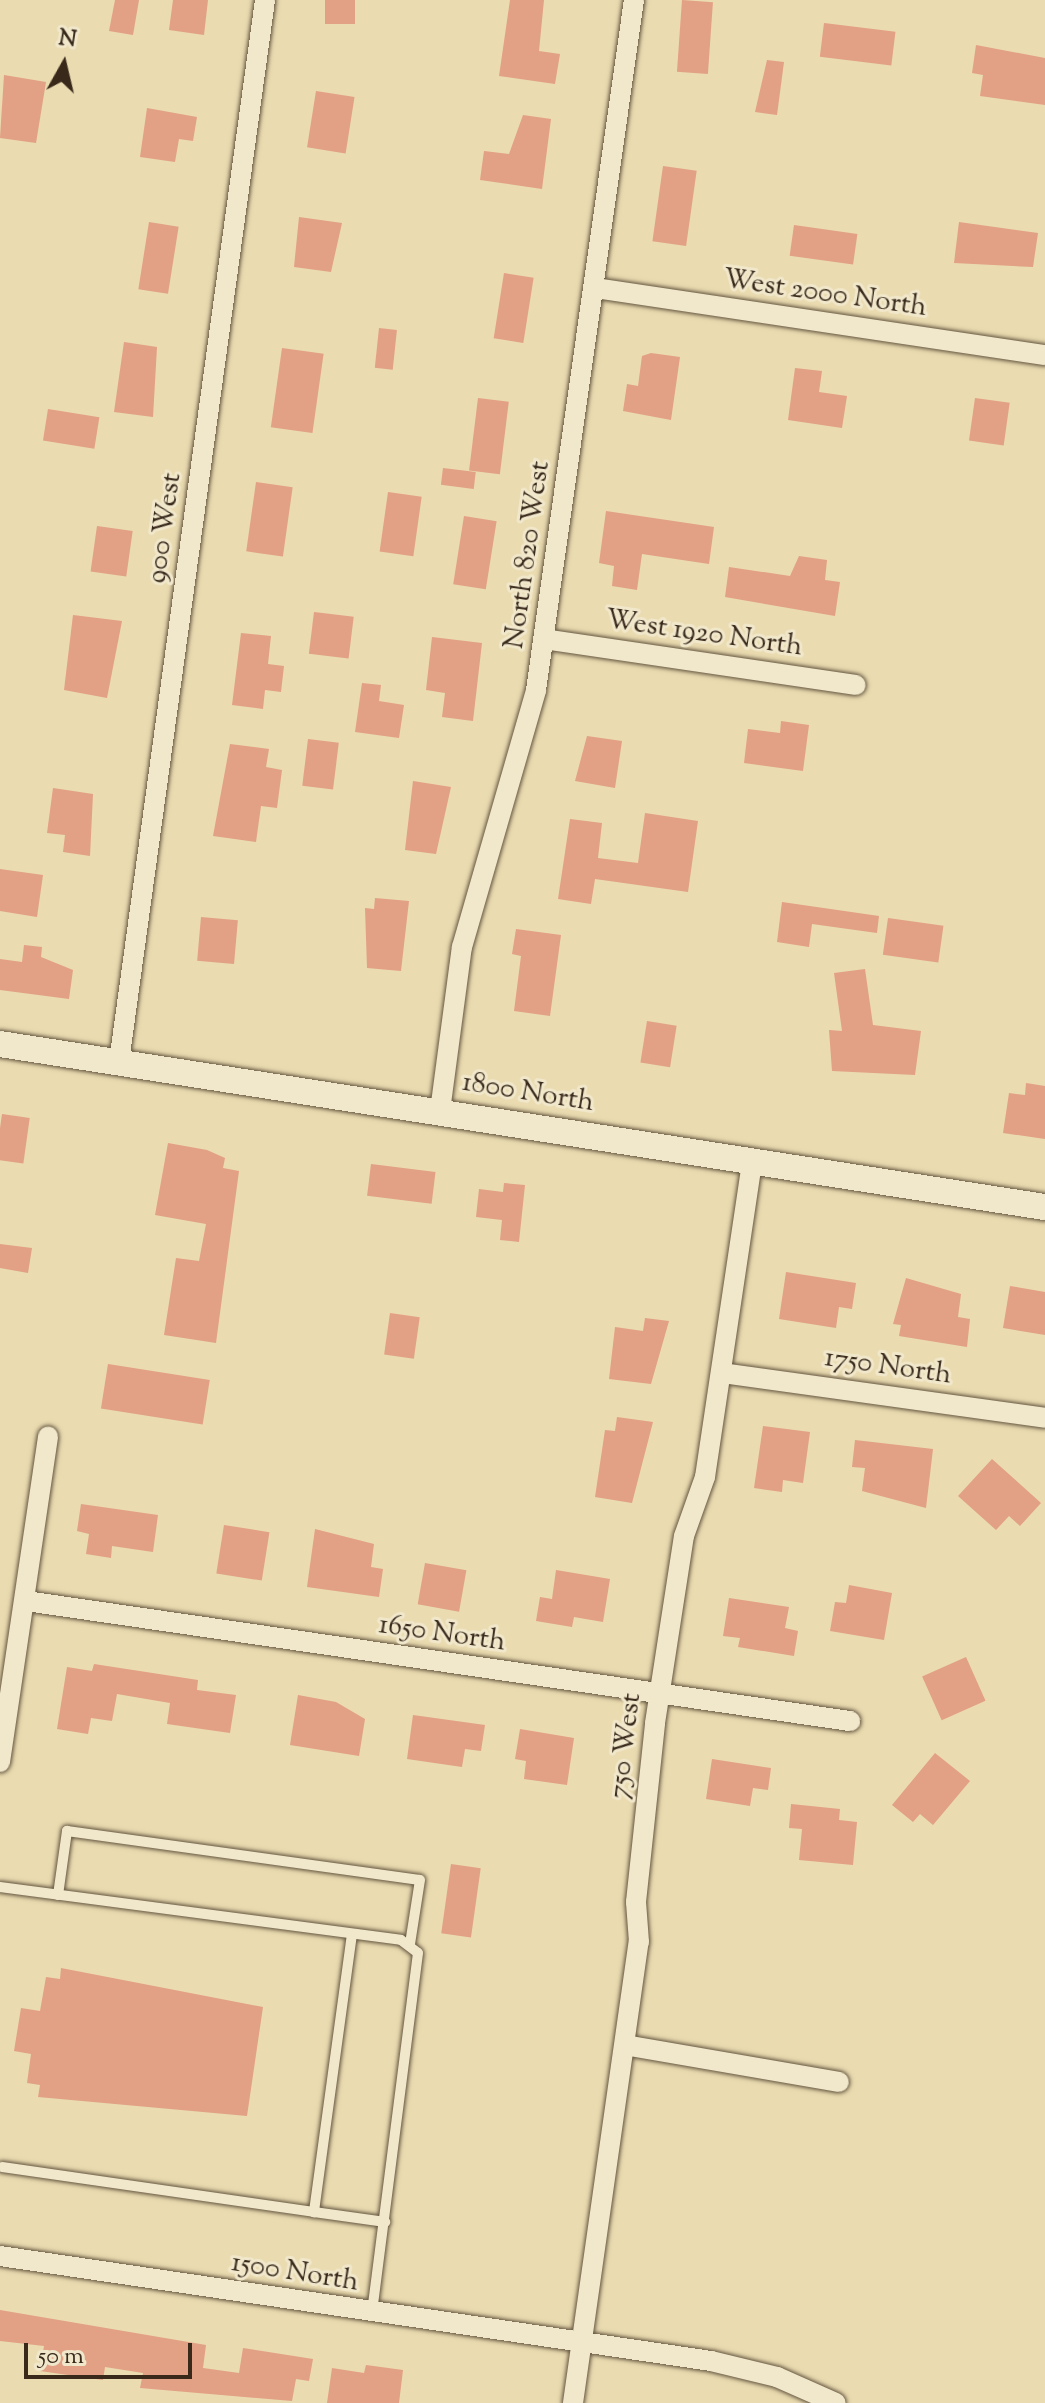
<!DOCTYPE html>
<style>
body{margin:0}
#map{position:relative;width:1045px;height:2403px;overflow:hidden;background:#eadbb0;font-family:"Sorts Mill Goudy",serif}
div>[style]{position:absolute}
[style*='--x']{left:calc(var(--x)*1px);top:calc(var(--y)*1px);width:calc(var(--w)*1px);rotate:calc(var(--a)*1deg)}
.building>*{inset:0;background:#e2a085;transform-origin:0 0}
.roads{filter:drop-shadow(0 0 2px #645640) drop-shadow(0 0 2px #645640)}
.service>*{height:10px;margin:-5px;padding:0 5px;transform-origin:5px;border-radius:5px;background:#f1e8cc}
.minor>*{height:20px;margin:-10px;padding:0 10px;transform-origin:10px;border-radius:10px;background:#f1e8cc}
.tertiary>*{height:26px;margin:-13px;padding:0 13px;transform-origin:13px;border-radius:13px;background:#f1e8cc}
span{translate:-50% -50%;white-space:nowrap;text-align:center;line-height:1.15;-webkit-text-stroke:6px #f1e8cc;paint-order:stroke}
.street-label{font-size:28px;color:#38291b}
.north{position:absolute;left:24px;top:24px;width:80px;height:80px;-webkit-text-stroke:6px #f1e8cc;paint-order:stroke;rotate:8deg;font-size:22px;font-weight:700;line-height:32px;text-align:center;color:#38291b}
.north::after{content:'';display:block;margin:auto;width:28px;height:36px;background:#38291b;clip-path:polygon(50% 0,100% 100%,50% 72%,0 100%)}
.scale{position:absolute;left:24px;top:2343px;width:168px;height:36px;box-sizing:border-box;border:4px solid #38291b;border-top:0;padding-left:10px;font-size:24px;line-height:28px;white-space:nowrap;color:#38291b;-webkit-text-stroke:6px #f1e8cc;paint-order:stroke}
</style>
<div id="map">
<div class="building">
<i style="clip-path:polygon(115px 0,139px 0,133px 35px,109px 31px)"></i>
<i style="clip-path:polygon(173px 0,208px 0,204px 35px,169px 30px)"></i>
<i style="left:325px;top:0;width:30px;height:24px"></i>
<i style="clip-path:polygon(510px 0,544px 0,539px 51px,560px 54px,555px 84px,499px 76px)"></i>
<i style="left:682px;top:0;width:31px;height:72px;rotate:4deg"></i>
<i style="left:824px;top:23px;width:72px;height:34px;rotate:7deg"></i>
<i style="clip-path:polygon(976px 45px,1045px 58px,1045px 105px,980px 96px,983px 75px,972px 73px)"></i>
<i style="clip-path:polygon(767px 60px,784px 62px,777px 115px,755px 112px)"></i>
<i style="clip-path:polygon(4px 75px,46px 82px,36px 143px,0 138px)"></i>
<i style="left:316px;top:91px;width:39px;height:57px;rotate:9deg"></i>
<i style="clip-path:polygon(147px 108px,197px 117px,193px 141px,179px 139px,175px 162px,140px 157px)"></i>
<i style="clip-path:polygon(523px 115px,551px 119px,542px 189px,480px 180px,484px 151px,509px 154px)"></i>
<i style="left:663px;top:166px;width:34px;height:76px;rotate:8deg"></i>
<i style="clip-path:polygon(299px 217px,342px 223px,331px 272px,294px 267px)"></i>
<i style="left:149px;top:222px;width:30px;height:68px;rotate:9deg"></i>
<i style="clip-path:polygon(959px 222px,1038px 233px,1033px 267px,954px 263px)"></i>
<i style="left:794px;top:225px;width:64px;height:31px;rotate:8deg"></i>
<i style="left:504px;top:273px;width:30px;height:66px;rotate:9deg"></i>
<i style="left:379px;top:328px;width:18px;height:40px;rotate:6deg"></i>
<i style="clip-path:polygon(124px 342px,157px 347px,153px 417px,114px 412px)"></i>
<i style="left:282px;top:348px;width:42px;height:80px;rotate:8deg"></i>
<i style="clip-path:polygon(651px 353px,680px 357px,671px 420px,623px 411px,627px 384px,638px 386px,642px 356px)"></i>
<i style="clip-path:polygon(795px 368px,822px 371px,819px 392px,847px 396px,842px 428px,788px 420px)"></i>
<i style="left:478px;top:398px;width:31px;height:73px;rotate:7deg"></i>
<i style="left:975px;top:398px;width:35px;height:43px;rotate:8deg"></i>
<i style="left:48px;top:409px;width:52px;height:32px;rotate:9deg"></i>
<i style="left:443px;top:468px;width:33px;height:17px;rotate:7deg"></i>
<i style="left:256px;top:482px;width:37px;height:70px;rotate:8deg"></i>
<i style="left:388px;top:492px;width:34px;height:60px;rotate:8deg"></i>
<i style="clip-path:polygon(606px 511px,714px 527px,709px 564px,642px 554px,637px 590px,612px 586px,614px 566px,599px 563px)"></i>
<i style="left:464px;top:516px;width:33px;height:69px;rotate:9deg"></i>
<i style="left:97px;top:526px;width:36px;height:46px;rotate:8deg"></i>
<i style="clip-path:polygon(799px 556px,827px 560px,825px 580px,840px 582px,835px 616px,725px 597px,729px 567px,790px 576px)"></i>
<i style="left:314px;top:612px;width:40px;height:42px;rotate:7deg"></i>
<i style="clip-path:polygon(73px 615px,122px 621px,107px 698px,64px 690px)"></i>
<i style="clip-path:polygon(241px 633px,271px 636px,268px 664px,284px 666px,281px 692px,265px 690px,263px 709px,232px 705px)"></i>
<i style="clip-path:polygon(432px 637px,482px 643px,473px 721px,442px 717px,445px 693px,426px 690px)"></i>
<i style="clip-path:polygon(362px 683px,381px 685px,379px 701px,404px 705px,399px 738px,355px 732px)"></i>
<i style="clip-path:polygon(781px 721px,809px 725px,803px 771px,744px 763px,748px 729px,780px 733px)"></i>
<i style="clip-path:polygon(587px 736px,622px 741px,615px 788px,575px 781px)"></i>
<i style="left:308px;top:739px;width:31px;height:47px;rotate:7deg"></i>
<i style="clip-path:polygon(230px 744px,269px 749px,266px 767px,282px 770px,277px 808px,261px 806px,256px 842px,213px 836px)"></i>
<i style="clip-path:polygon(413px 781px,451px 787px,436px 854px,405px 850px)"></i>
<i style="clip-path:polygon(53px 788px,93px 794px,90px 856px,63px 852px,65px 835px,47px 833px)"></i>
<i style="clip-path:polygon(645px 813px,698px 821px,688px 892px,595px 879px,591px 904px,558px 899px,570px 819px,602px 823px,598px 858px,638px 863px)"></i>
<i style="clip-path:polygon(0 869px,43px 875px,37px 917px,0 911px)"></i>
<i style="clip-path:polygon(375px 898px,409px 901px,401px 971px,367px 968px,365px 908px,374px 909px)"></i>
<i style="clip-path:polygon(782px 902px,879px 916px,877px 933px,812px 924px,809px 947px,777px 942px)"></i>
<i style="left:201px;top:917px;width:37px;height:44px;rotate:5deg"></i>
<i style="left:888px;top:918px;width:56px;height:37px;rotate:8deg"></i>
<i style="clip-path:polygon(516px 929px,561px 935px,550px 1016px,514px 1011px,521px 956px,512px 954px)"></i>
<i style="clip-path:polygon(24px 945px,42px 947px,41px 957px,73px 970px,69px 999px,0 990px,0 959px,22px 962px)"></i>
<i style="clip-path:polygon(865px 969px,873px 1025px,921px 1031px,915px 1075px,832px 1071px,829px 1030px,842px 1031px,834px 973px)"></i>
<i style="left:647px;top:1021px;width:30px;height:42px;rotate:9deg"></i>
<i style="clip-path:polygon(1026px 1083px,1045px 1086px,1045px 1139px,1003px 1133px,1009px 1093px,1025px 1095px)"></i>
<i style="left:2px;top:1114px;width:28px;height:46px;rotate:8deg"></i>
<i style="clip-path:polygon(168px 1143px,207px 1150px,225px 1158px,223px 1168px,239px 1171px,216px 1343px,164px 1335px,176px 1258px,199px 1261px,206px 1224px,155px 1215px)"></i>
<i style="left:371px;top:1164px;width:65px;height:32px;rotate:7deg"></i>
<i style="clip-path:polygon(504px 1183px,525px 1185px,519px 1242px,500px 1240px,502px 1220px,476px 1217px,479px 1189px,503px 1192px)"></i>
<i style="clip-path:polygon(0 1244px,32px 1248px,28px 1273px,0 1268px)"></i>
<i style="clip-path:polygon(786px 1272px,856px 1283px,852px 1309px,839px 1307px,836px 1328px,779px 1319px)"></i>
<i style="clip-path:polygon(906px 1278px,961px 1294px,958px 1317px,970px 1319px,967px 1347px,899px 1336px,901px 1325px,893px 1324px)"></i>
<i style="clip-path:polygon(1010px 1286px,1045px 1292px,1045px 1335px,1003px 1328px)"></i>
<i style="left:390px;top:1313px;width:30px;height:42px;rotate:8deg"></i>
<i style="clip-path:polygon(645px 1318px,669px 1321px,651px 1384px,609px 1379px,615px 1327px,643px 1331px)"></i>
<i style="left:108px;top:1364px;width:103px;height:45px;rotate:9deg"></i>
<i style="clip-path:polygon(617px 1417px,653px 1422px,632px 1503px,595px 1497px,605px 1430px,615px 1431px)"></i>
<i style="clip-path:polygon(763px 1426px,810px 1432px,803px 1483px,783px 1480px,782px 1492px,754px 1488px)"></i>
<i style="clip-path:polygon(855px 1440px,933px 1449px,926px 1508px,862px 1491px,865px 1468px,852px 1467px)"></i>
<i style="clip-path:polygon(992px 1459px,1041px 1503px,1020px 1526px,1009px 1516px,996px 1530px,958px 1496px)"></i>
<i style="clip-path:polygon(81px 1504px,158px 1515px,153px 1552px,112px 1546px,111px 1558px,86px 1554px,89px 1534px,77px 1531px)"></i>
<i style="left:224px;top:1525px;width:46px;height:49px;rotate:9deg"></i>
<i style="clip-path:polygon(315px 1529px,374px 1544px,371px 1567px,383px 1569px,379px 1597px,307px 1587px)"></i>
<i style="left:425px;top:1563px;width:42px;height:42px;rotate:10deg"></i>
<i style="clip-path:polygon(556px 1570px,610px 1579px,603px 1622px,574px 1617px,572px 1627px,536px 1621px,540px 1597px,552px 1599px)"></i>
<i style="clip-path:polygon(849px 1585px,892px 1593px,884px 1640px,830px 1631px,835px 1602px,846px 1603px)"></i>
<i style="clip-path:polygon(729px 1598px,789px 1607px,785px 1628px,798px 1631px,794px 1656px,738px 1647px,740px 1638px,723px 1636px)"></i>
<i style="left:966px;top:1657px;width:48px;height:48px;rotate:66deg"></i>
<i style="clip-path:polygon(94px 1664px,198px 1680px,197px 1690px,236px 1695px,230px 1733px,167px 1724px,170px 1703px,117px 1694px,112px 1721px,91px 1718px,88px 1734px,57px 1729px,67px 1667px,92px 1671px)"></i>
<i style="clip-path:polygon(298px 1695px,336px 1702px,365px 1719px,359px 1756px,290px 1745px)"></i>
<i style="clip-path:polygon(413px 1715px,485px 1725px,481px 1751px,465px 1749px,462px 1767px,407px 1759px)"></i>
<i style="clip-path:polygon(520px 1729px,574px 1738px,567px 1785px,524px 1779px,526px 1761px,515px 1759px)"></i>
<i style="clip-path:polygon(935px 1753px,970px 1781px,933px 1825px,920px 1814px,913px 1822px,892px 1805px)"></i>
<i style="clip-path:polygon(712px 1759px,771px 1768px,768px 1790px,753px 1788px,750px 1806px,706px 1799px)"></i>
<i style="clip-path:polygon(791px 1804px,840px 1809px,839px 1820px,857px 1822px,853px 1865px,799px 1860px,802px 1829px,789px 1828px)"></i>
<i style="left:451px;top:1864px;width:30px;height:70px;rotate:8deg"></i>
<i style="clip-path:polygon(61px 1968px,263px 2007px,247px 2116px,38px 2097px,40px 2085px,27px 2083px,31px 2054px,14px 2051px,21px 2008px,40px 2011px,46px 1977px,60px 1979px)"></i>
<i style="clip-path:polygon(0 2310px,206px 2345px,203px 2368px,239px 2373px,243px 2348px,313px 2359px,309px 2381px,296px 2379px,292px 2401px,140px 2388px,143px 2373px,105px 2367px,103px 2380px,40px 2371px,44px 2346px,0 2341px)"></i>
<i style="clip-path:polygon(366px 2365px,403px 2370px,399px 2403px,327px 2403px,332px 2368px,364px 2373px)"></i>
</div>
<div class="roads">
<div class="service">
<i style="--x:0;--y:1887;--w:404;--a:7.5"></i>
<i style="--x:401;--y:1940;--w:21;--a:37"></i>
<i style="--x:418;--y:1953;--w:363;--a:97.3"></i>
<i style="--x:58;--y:1895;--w:65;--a:-82"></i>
<i style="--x:67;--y:1831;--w:356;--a:7.9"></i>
<i style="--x:420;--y:1880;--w:65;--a:98.9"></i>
<i style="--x:352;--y:1934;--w:281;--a:97.8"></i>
<i style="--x:314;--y:2212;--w:72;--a:8"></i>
<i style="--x:2;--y:2167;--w:315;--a:8.2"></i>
</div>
<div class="minor">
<i style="--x:596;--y:288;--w:454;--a:8.5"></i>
<i style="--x:544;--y:639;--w:315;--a:8.4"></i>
<i style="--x:119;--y:1062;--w:1072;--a:-82.17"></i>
<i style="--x:440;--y:1111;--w:165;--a:-82.4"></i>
<i style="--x:462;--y:947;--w:267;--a:-73.9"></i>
<i style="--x:536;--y:690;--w:697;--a:-81.92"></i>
<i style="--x:722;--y:1373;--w:326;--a:7.9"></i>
<i style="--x:26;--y:1601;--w:833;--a:8.29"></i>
<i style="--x:0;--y:1762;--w:329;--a:-81.6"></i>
<i style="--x:625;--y:2045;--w:217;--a:9.8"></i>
<i style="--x:0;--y:2256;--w:719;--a:8.4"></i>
<i style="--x:711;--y:2361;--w:68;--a:13.6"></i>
<i style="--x:777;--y:2377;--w:64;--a:23.8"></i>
<i style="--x:573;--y:2403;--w:466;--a:-81.9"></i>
<i style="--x:639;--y:1942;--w:40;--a:-94.3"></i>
<i style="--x:636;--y:1902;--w:180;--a:-83.9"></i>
<i style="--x:655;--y:1723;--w:189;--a:-81.2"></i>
<i style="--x:684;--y:1536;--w:63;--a:-70.4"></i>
<i style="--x:705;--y:1477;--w:318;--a:-81.5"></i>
</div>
<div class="tertiary">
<i style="--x:0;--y:1044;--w:1058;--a:8.87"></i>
</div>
</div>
<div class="street-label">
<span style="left:825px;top:294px;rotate:8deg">West 2000 North</span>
<span style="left:165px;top:528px;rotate:-82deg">900 West</span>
<span style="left:528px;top:555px;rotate:-82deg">North 820 West</span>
<span style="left:704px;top:634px;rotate:8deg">West 1920 North</span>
<span style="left:528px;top:1093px;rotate:9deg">1800 North</span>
<span style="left:888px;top:1367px;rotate:8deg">1750 North</span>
<span style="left:442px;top:1634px;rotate:8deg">1650 North</span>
<span style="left:626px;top:1746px;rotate:-83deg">750 West</span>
<span style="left:295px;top:2273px;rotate:9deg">1500 North</span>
</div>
<div class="north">N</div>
<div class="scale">50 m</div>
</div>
